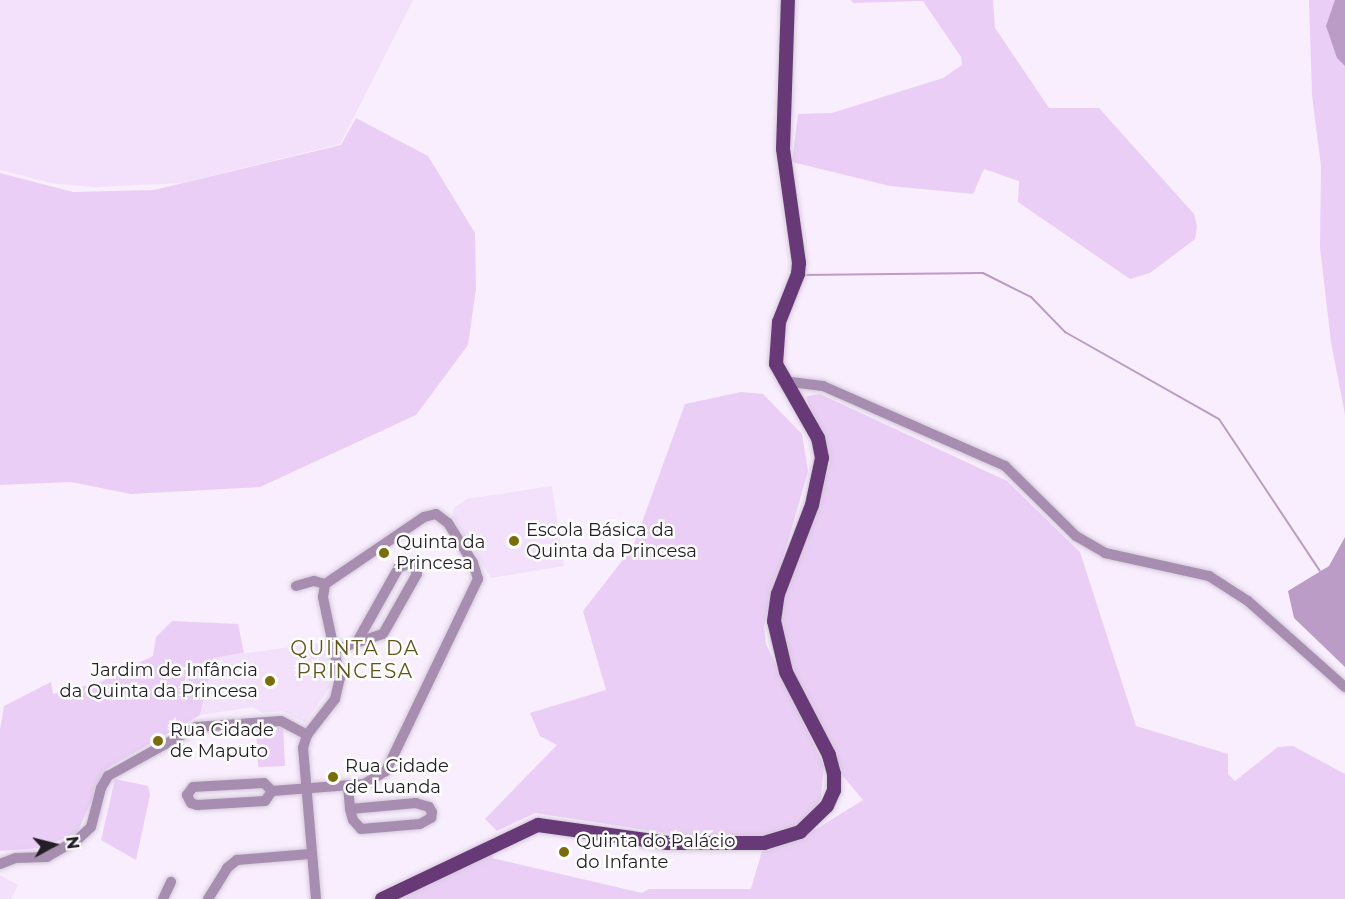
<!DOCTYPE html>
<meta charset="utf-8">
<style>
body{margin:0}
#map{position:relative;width:1345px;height:899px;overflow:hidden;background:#f9eefe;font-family:Montserrat,sans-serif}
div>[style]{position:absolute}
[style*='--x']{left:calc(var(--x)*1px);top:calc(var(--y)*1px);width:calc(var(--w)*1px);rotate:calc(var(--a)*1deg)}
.built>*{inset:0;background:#f3e0fb}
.green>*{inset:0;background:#eacef6;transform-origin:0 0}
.water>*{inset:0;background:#ba9cc6}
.stream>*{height:2px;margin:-1px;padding:0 1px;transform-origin:1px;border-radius:1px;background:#ba9cc6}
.roads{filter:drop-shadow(0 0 2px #d3c9d7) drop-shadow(0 0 2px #d3c9d7)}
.minor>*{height:10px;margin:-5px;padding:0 5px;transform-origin:5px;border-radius:5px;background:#a78eb1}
.major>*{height:14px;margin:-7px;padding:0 7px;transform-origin:7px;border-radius:7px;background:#673a77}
.dots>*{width:16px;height:16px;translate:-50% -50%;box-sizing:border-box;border:3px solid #fff;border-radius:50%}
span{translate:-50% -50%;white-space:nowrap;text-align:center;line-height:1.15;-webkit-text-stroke:5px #fff;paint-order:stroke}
.poi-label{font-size:18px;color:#241f26}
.left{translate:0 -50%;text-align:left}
.right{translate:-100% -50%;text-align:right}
.neighbourhood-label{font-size:20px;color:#61571b;letter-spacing:1.5px}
.north{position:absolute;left:24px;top:815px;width:60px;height:60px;-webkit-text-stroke:4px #fff;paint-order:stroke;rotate:83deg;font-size:16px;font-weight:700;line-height:24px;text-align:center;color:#241f26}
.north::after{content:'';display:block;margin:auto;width:21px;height:27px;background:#241f26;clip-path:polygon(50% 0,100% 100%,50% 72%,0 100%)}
</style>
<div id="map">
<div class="built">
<i style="clip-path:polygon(0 0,413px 0,340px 144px,182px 183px,97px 187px,56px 184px,0 170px)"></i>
<i style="clip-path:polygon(552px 486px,564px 566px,491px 578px,452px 516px,454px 508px,467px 499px)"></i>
<i style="clip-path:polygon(325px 642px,332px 675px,330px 687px,305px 723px,282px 711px,262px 713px,253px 707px,200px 715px,213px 658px)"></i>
<i style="clip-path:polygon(0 875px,18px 885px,11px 899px,0 899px)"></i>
</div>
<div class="green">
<i style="clip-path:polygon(851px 0,993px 0,995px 28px,1049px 108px,1099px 108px,1194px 214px,1197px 226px,1195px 239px,1150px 273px,1130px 279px,1018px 202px,1019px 181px,984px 169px,973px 194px,890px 186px,792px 162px,798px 114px,832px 113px,943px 78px,962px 65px,961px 57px,923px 1px,853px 3px)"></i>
<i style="clip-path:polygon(1309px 0,1345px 0,1345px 415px,1331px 342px,1320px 248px,1321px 166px,1312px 95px)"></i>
<i style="clip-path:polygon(356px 118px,428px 156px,475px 233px,476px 289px,468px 345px,416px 415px,260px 487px,131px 494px,71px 482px,0 485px,0 173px,73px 192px,154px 190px,341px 145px)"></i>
<i style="clip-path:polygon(741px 392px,763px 394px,802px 434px,808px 471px,764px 625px,766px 644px,824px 766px,820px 806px,810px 817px,784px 833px,759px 838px,679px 835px,535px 813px,497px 831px,485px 819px,557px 745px,540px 736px,530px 713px,606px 690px,583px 611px,633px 547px,685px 404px)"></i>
<i style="clip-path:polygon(820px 394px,1007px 481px,1080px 552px,1136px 726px,1228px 754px,1228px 774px,1235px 781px,1278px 747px,1293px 746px,1345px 774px,1345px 899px,394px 899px,495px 849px,492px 858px,642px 893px,649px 889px,751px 889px,762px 851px,818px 828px,863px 800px,842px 775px,796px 681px,782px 637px,781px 608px,830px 462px,807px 400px,807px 396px)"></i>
<i style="clip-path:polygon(172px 621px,238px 624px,244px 653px,213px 658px,200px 715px,106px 769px,77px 833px,41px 848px,0 851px,0 730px,4px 706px,51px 682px,53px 694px,100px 682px,153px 656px,156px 637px)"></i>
<i style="left:283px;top:726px;width:40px;height:27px;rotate:87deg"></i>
<i style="clip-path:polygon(115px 779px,148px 786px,150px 795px,136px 860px,101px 840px)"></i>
</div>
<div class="water">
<i style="clip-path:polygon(1335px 0,1345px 0,1345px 66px,1337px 58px,1326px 26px)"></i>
<i style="clip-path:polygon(1345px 537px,1345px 667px,1294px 618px,1288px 591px,1329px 566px)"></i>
</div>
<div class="stream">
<i style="--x:802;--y:275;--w:181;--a:-0.6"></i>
<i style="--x:983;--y:273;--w:54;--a:26.6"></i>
<i style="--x:1031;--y:297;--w:49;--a:45.8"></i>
<i style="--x:1065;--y:332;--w:177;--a:29.5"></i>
<i style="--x:1219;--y:419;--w:182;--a:56.4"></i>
</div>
<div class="roads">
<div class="minor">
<i style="--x:783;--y:381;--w:40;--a:7.1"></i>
<i style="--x:823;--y:386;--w:199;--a:23.7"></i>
<i style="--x:1005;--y:466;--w:100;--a:44.6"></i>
<i style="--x:1076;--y:536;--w:34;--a:30"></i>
<i style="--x:1105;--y:553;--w:107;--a:12.5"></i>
<i style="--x:1209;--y:576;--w:46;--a:32.7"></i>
<i style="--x:1248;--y:601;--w:130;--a:41.6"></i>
<i style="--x:296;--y:586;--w:19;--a:-16"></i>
<i style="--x:314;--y:581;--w:11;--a:15"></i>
<i style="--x:337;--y:649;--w:48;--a:-18.1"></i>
<i style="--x:383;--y:634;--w:69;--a:-60.5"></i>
<i style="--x:417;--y:574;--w:12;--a:-110"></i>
<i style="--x:413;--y:563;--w:15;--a:164"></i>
<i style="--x:399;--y:567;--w:84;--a:119.3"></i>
<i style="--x:264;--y:783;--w:11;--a:45"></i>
<i style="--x:272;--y:791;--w:12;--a:125"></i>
<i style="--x:265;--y:801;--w:68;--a:176.6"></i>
<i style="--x:197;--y:805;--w:6;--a:-162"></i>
<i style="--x:191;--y:803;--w:9;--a:-117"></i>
<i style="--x:187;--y:795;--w:10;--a:-53"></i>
<i style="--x:193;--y:787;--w:71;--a:-3.2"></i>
<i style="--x:348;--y:786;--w:23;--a:85"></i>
<i style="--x:350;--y:809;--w:11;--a:75"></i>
<i style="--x:353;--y:820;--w:12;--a:48"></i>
<i style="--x:361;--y:829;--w:59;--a:-4.8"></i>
<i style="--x:420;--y:824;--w:13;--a:-29"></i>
<i style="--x:431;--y:818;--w:6;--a:-81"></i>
<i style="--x:432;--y:812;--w:6;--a:-121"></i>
<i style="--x:429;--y:807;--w:14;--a:-163"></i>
<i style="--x:416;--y:803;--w:66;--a:174.8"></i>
<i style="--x:272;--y:791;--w:92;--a:-4.4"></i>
<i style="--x:364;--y:784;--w:26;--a:-31"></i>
<i style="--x:386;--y:771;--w:213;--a:-64.4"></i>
<i style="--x:478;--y:579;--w:17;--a:-107"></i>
<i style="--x:473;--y:563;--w:47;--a:-122"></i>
<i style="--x:448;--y:523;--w:15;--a:-143"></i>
<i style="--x:436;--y:514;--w:12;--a:166"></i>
<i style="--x:424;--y:517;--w:120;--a:145.9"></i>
<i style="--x:0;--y:864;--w:17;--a:-21"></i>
<i style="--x:16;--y:858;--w:31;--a:-2"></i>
<i style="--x:47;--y:857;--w:34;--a:-30"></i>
<i style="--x:77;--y:840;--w:19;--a:-43"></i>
<i style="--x:91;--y:827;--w:40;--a:-75.6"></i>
<i style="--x:101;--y:788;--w:14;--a:-60"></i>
<i style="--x:108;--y:776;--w:101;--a:-29.1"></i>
<i style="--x:196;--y:727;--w:85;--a:-4"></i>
<i style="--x:281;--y:721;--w:30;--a:28"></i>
<i style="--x:163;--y:899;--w:19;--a:-65"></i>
<i style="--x:208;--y:899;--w:36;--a:-58"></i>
<i style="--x:227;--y:868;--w:13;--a:-39"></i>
<i style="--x:237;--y:860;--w:73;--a:-4.7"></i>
<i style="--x:316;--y:899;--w:152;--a:-94.9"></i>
<i style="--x:303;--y:748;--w:14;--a:-73"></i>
<i style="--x:307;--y:735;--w:46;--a:-52.1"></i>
<i style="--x:335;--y:699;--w:22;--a:-77"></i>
<i style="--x:340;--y:678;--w:83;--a:-101.9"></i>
<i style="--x:323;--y:597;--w:13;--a:-81"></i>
</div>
<div class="major">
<i style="--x:382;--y:899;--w:173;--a:-25.4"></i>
<i style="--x:538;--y:825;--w:131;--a:7.9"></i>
<i style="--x:668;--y:843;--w:96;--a:0"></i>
<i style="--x:764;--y:843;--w:38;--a:-17"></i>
<i style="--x:800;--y:832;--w:37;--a:-44"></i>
<i style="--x:827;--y:806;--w:17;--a:-66"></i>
<i style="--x:834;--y:790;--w:16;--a:-90"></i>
<i style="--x:834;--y:774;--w:20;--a:-105"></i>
<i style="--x:829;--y:755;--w:93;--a:-117.4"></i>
<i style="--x:786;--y:672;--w:52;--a:-103.2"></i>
<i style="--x:774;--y:621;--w:27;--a:-82"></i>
<i style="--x:778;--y:594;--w:95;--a:-69.1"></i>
<i style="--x:812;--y:505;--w:48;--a:-78"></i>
<i style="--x:822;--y:458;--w:20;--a:-101"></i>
<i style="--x:818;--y:438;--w:85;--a:-119.6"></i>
<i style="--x:776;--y:364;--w:42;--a:-85.9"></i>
<i style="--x:779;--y:322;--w:52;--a:-68.4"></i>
<i style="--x:798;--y:274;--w:11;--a:-85"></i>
<i style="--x:799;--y:263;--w:115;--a:-98"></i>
<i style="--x:783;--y:149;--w:149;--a:-88.1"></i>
</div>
</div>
<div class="dots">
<i style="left:514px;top:541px;background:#7a6c06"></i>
<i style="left:384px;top:553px;background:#7a6c06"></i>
<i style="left:270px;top:681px;background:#7a6c06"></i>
<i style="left:158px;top:741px;background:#7a6c06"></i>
<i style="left:333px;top:777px;background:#7a6c06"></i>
<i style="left:564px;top:852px;background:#7a6c06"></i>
</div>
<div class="poi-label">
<span class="left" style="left:526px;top:541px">Escola Básica da<br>Quinta da Princesa</span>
<span class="left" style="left:396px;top:553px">Quinta da<br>Princesa</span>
<span class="right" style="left:258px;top:681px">Jardim de Infância<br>da Quinta da Princesa</span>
<span class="left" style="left:170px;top:741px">Rua Cidade<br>de Maputo</span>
<span class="left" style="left:345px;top:777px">Rua Cidade<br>de Luanda</span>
<span class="left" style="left:576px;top:852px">Quinta do Palácio<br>do Infante</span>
</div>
<div class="neighbourhood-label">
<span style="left:355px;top:660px">QUINTA DA<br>PRINCESA</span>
</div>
<div class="north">N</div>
</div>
